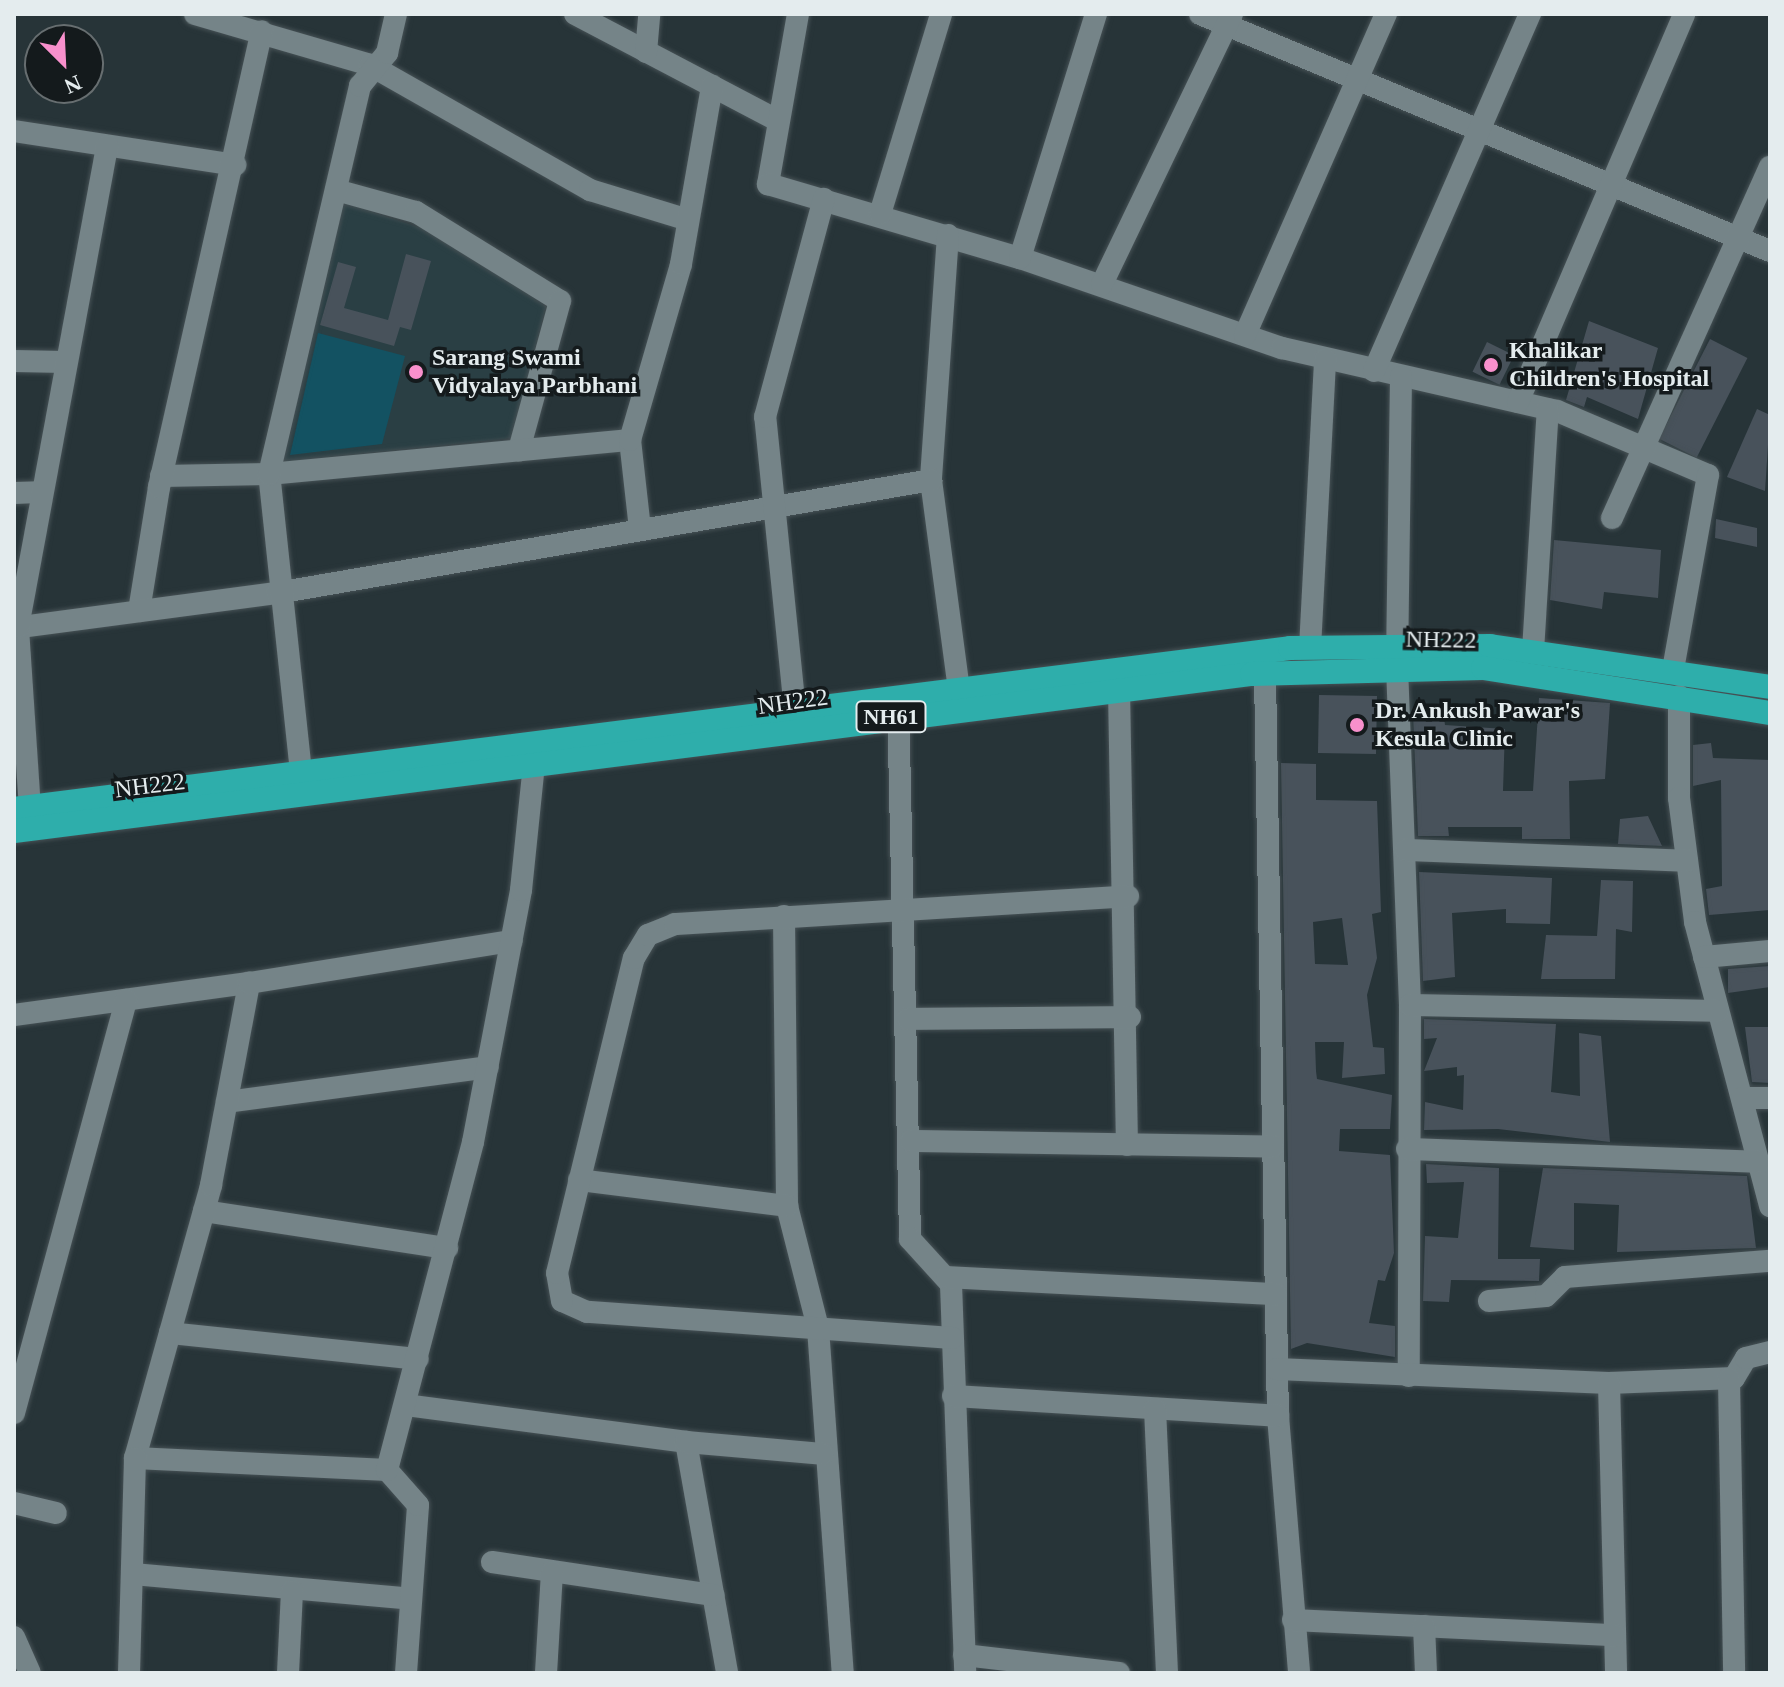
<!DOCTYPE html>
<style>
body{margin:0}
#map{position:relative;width:1784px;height:1687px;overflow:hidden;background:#273438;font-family:Georgia,serif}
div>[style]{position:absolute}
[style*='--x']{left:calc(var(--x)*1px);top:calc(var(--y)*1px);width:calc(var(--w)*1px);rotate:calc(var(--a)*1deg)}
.built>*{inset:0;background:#2a3f44}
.green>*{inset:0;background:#135262}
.building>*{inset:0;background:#48525b;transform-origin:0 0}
.roads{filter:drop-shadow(0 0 2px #465155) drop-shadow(0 0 2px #465155)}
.minor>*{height:22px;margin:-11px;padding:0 11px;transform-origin:11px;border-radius:11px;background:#758488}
.highway>*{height:24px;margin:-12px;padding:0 12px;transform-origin:12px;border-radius:12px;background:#2eaeab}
.dots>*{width:22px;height:22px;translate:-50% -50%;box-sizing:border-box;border:4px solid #141a1c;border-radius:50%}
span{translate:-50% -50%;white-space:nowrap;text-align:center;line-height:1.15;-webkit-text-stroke:7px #141a1c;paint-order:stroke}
.shield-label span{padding:2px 6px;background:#141a1c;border:2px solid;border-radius:6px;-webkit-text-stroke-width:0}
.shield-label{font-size:22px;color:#e4ecee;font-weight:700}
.poi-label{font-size:24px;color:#e4ecee;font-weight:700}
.left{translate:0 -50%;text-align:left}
.street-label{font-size:24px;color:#e4ecee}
.frame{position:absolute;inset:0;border:16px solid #e4ecee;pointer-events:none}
.north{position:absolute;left:24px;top:24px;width:80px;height:80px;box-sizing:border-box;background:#141a1c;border:2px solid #676e70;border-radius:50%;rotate:156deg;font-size:22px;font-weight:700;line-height:32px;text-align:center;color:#e4ecee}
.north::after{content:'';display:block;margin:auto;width:28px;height:36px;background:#f890cc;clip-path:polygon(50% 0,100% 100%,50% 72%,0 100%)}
</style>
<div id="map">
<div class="built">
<i style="clip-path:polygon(342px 202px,430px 231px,546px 306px,512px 438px,281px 462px)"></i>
</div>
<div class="green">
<i style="clip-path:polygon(318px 333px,405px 356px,382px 444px,290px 455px)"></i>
</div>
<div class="building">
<i style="clip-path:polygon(406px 254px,431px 261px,411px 330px,400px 327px,394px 346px,320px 325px,338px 262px,356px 267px,344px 308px,388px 320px)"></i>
<i style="clip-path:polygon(1589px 321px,1658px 348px,1638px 419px,1587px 397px,1584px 407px,1566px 400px)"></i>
<i style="left:1710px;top:339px;width:42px;height:112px;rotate:27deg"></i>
<i style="left:1487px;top:342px;width:30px;height:33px;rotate:26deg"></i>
<i style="clip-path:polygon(1757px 409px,1770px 415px,1765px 491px,1727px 477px)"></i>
<i style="clip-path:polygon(1716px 519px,1757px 528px,1757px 547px,1715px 538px)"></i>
<i style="clip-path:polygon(1554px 540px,1661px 550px,1658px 598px,1604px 592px,1602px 609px,1550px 600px)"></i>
<i style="left:1319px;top:695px;width:58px;height:58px;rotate:1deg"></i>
<i style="clip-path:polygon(1539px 698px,1610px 703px,1605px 779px,1569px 781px,1570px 839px,1522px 839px,1522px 827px,1448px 827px,1449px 836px,1418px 836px,1413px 713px,1444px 717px,1445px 725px,1505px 729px,1503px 791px,1533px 791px)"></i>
<i style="clip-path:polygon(1711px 743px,1713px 758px,1770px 760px,1770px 910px,1709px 915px,1706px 889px,1722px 886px,1721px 780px,1693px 786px,1693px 745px)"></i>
<i style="clip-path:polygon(evenodd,1281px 763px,1316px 764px,1316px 800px,1377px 801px,1381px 912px,1372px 914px,1377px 958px,1367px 995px,1373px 1047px,1384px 1048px,1385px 1074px,1342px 1078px,1344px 1042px,1315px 1042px,1316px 1071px,1317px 1079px,1392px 1095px,1390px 1129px,1340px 1129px,1339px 1151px,1390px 1155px,1394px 1253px,1385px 1281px,1378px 1280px,1369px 1323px,1395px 1326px,1395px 1357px,1307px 1343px,1291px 1349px,1281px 763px,1342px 918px,1348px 965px,1315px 964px,1313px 922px,1342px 918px)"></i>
<i style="clip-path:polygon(1648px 816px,1662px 846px,1618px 844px,1620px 819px)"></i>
<i style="clip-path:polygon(1419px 872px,1552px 878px,1550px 924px,1506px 923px,1506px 909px,1452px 913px,1455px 977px,1423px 981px)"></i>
<i style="clip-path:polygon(1601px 880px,1633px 881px,1632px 932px,1616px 929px,1615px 979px,1541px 979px,1546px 935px,1597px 936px)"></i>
<i style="clip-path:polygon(1770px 966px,1770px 987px,1728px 993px,1728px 969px)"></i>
<i style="clip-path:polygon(1424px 1019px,1556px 1024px,1551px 1092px,1580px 1096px,1579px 1033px,1601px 1036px,1610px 1142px,1498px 1129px,1424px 1130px,1425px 1102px,1463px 1110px,1464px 1075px,1457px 1076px,1457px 1067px,1424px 1071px,1437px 1038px,1424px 1039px)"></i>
<i style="clip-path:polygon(1745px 1027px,1770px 1027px,1770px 1083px,1752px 1082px)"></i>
<i style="clip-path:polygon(1426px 1164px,1499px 1168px,1498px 1259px,1540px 1259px,1539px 1281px,1451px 1280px,1449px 1302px,1423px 1301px,1425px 1236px,1458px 1238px,1464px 1182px,1427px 1183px)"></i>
<i style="clip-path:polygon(1543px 1168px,1747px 1176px,1756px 1248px,1617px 1252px,1619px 1205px,1574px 1203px,1574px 1250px,1530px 1247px)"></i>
</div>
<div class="roads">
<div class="minor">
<i style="--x:195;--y:14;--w:182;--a:16.2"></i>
<i style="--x:370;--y:65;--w:253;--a:29.6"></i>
<i style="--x:590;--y:190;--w:102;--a:17"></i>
<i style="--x:575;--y:14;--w:230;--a:27.7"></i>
<i style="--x:798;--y:14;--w:173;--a:100"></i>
<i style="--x:768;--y:184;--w:263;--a:16.4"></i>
<i style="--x:1020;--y:258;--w:277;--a:19"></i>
<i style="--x:1282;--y:348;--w:282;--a:12.9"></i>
<i style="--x:1557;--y:411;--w:164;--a:23"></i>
<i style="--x:1708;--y:475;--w:198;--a:100.2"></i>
<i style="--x:1200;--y:14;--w:617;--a:22.58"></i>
<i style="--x:646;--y:52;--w:38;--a:-85"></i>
<i style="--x:14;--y:131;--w:224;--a:8.7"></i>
<i style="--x:336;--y:190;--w:83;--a:15.4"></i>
<i style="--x:416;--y:212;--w:169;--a:31.7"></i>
<i style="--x:560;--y:301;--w:155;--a:105.4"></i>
<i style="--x:880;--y:214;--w:209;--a:-73"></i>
<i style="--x:948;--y:235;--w:246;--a:94"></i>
<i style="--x:931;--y:480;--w:211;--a:82.4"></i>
<i style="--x:1020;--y:258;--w:256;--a:-72.7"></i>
<i style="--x:1102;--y:284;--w:300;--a:-64.3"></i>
<i style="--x:1245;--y:335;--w:351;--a:-66.3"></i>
<i style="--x:14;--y:361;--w:51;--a:1.1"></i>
<i style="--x:1374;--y:371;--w:390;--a:-66.4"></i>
<i style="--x:1401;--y:377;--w:290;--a:90.8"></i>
<i style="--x:1397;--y:667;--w:338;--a:87.8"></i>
<i style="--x:1410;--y:1005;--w:371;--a:90.2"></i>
<i style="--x:1518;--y:402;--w:422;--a:-66.8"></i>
<i style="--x:161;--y:476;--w:108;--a:-1.1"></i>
<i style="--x:269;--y:474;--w:363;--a:-5.4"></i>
<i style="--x:14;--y:493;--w:25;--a:-2"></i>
<i style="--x:1612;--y:518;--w:385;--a:-65.8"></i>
<i style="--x:640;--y:529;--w:90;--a:-96.4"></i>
<i style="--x:630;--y:440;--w:183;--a:-73.8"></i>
<i style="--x:681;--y:264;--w:181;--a:-80.1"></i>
<i style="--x:139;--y:611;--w:126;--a:-80.8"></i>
<i style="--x:159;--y:487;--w:467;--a:-77.3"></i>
<i style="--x:14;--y:628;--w:265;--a:-7.6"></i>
<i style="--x:277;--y:593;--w:664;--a:-9.8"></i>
<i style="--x:1310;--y:648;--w:289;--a:-87"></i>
<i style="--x:1533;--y:651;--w:242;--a:-86.5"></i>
<i style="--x:1265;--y:674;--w:742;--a:89"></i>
<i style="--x:1278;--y:1416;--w:258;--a:85.3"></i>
<i style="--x:1119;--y:689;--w:456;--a:89"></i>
<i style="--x:1679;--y:696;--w:102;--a:90"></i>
<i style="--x:1679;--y:798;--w:125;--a:82.6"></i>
<i style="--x:1695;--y:922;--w:294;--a:75.2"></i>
<i style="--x:898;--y:700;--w:539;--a:88.72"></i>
<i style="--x:910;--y:1239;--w:61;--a:47.7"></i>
<i style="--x:951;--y:1284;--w:389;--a:87.9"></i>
<i style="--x:795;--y:710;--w:295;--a:-95.8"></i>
<i style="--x:765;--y:417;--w:226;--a:-74.9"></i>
<i style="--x:301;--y:772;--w:300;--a:-96.1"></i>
<i style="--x:269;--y:474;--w:399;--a:-76.8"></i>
<i style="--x:360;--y:86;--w:43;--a:-50.7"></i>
<i style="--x:387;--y:53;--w:40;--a:-77"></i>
<i style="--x:31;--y:824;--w:197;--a:-93.8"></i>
<i style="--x:18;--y:627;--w:489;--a:-79.5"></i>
<i style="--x:1406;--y:850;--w:281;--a:2.2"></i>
<i style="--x:784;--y:916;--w:290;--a:89.4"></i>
<i style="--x:787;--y:1206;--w:126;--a:75.7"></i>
<i style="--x:818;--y:1328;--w:346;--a:85.9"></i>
<i style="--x:1704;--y:957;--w:66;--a:-5.2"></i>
<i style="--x:1410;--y:1005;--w:308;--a:1.1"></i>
<i style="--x:14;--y:1015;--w:237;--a:-7.8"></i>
<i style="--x:908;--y:1019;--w:222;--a:-0.5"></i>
<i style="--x:1742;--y:1098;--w:28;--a:0"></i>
<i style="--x:227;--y:1102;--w:263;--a:-7.6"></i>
<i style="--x:911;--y:1141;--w:362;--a:0.9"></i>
<i style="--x:1407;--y:1149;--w:352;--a:2.1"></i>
<i style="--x:579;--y:1180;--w:210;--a:7.1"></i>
<i style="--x:204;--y:1211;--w:246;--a:8.7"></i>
<i style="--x:947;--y:1277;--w:329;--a:3"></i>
<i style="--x:1489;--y:1301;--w:57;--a:-5"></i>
<i style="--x:1546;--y:1296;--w:27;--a:-45"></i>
<i style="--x:1565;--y:1277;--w:206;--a:-4.5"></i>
<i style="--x:170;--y:1333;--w:249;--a:6"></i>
<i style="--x:952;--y:1338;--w:366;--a:-175.9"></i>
<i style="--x:587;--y:1312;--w:27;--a:-156"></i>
<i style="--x:562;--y:1301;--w:28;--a:-100"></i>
<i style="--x:557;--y:1273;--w:324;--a:-76.3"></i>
<i style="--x:634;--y:958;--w:27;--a:-59"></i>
<i style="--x:648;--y:935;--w:29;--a:-22"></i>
<i style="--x:675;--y:924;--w:454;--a:-3.5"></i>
<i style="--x:1277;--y:1369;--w:332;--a:2.4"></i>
<i style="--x:1609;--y:1383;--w:125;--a:-2.3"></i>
<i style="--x:1734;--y:1378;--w:23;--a:-59"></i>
<i style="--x:1746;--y:1358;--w:25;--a:-14"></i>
<i style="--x:1729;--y:1379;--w:294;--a:89"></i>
<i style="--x:1609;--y:1383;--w:290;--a:88.6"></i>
<i style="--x:953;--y:1396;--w:326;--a:3.5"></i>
<i style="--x:406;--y:1405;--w:282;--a:7.5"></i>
<i style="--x:686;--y:1442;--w:235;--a:79.9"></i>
<i style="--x:1155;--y:1409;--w:264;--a:87.4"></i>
<i style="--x:14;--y:1413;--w:428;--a:-74.8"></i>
<i style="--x:686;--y:1442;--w:137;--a:5"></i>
<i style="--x:387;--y:1470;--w:252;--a:-177.3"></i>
<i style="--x:135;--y:1458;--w:283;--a:-74.4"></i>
<i style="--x:211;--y:1185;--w:206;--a:-79.3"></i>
<i style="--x:249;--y:983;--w:266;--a:-9.1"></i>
<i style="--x:14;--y:1503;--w:43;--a:13.4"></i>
<i style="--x:492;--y:1562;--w:224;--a:8.5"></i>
<i style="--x:133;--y:1574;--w:279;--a:5.1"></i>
<i style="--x:1293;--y:1620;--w:322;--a:2.7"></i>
<i style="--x:1424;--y:1626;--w:47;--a:87.6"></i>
<i style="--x:14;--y:1637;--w:39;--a:66"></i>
<i style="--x:964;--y:1655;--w:156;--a:6.6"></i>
<i style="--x:129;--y:1673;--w:215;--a:-88.4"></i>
<i style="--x:288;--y:1673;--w:82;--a:-87.2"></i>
<i style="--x:406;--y:1673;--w:168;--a:-85.9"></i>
<i style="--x:418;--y:1505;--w:47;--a:-131.5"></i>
<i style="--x:387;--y:1470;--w:339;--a:-75.3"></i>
<i style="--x:473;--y:1142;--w:257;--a:-79.2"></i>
<i style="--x:521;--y:890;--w:126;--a:-84.1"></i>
<i style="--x:546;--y:1673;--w:101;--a:-86.6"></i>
</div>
<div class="highway">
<i style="--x:14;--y:809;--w:1286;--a:-7.19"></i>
<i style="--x:1290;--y:648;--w:200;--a:-0.6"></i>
<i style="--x:1490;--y:646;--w:283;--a:8.3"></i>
<i style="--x:14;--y:831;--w:1248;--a:-7.23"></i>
<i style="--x:1252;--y:674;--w:231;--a:-1.5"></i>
<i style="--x:1483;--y:668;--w:291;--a:8.9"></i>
</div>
</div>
<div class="dots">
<i style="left:1491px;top:365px;background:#f890cc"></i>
<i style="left:416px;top:372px;background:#f890cc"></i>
<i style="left:1357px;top:725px;background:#f890cc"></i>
</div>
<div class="shield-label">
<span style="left:891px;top:717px">NH61</span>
</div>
<div class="poi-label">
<span class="left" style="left:1509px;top:365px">Khalikar<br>Children's Hospital</span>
<span class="left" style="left:432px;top:372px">Sarang Swami<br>Vidyalaya Parbhani</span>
<span class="left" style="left:1375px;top:725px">Dr. Ankush Pawar's<br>Kesula Clinic</span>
</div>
<div class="street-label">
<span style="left:1441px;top:640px;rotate:1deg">NH222</span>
<span style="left:793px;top:702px;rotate:-8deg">NH222</span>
<span style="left:150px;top:786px;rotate:-7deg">NH222</span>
</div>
<div class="frame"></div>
<div class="north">N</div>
</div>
